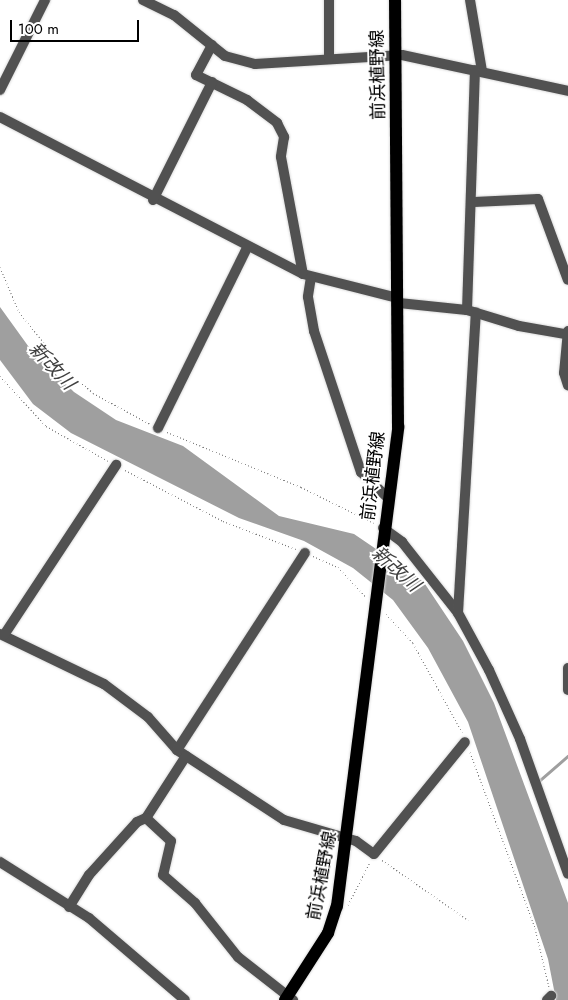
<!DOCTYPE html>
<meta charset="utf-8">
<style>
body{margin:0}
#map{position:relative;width:568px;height:1000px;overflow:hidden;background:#fff;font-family:Jost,"Noto Sans JP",sans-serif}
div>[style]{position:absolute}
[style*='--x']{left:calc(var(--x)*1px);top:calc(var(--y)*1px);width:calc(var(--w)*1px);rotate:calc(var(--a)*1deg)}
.water>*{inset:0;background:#9f9f9f}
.stream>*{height:2.5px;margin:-1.25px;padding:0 1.25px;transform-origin:1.25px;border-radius:1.25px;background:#9f9f9f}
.path>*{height:1px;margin-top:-0.5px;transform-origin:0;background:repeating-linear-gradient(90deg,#737373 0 1px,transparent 0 3.5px)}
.roads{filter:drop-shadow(0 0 1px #dbdbdb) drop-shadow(0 0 1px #dbdbdb)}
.street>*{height:10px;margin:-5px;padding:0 5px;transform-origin:5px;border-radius:5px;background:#515151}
.primary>*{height:12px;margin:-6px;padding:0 6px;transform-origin:6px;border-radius:6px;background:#000}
span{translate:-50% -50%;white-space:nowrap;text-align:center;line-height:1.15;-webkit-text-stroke:4px #fff;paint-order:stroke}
.street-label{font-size:18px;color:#000}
.water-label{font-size:19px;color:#404040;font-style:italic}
.scale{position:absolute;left:10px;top:20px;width:129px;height:22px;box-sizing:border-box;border:2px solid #000;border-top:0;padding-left:6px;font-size:15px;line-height:18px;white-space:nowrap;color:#000;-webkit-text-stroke:4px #fff;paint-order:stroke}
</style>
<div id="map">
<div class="water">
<i style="clip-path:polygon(0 307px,31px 350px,74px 392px,116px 420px,183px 446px,279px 516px,354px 534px,423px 581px,463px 641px,494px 703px,568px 903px,568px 1000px,556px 1000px,548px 959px,468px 722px,428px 648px,393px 600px,353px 568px,304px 541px,239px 518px,71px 433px,33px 404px,0 360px)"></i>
</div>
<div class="stream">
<i style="--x:539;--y:781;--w:38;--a:-41"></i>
</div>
<div class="path">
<i style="--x:0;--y:267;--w:49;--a:67.1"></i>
<i style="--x:19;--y:312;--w:75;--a:51"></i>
<i style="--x:66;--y:370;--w:35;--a:40"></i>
<i style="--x:93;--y:393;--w:65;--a:28.5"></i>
<i style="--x:0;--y:376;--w:68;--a:47.4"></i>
<i style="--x:46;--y:426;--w:71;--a:29.4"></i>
<i style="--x:167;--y:432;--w:145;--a:22.3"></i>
<i style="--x:301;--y:487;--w:81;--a:26.3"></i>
<i style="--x:125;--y:470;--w:110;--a:27.5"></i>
<i style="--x:223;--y:521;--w:78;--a:21"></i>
<i style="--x:313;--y:556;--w:27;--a:24"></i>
<i style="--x:338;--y:567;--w:41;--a:47"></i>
<i style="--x:386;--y:614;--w:40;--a:47"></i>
<i style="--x:413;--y:643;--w:102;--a:61.2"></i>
<i style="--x:470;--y:752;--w:188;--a:69.7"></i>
<i style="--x:535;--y:928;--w:61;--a:76.7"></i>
<i style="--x:382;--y:860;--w:105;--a:34.9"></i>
<i style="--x:348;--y:905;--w:48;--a:-62.9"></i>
</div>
<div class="roads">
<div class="street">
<i style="--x:143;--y:0;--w:34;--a:26"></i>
<i style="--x:174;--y:15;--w:65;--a:38.8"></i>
<i style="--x:225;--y:56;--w:31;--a:15"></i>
<i style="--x:255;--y:64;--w:147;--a:-3.5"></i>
<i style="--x:402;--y:55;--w:170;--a:12.2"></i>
<i style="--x:329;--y:0;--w:59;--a:90"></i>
<i style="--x:470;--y:0;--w:72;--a:80.4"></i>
<i style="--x:212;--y:45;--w:34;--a:118"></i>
<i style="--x:196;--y:75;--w:57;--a:26.1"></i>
<i style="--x:247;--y:100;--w:38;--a:37"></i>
<i style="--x:277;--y:123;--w:16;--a:63"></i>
<i style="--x:284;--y:137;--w:20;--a:99"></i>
<i style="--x:281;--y:157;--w:119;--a:79.4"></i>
<i style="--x:0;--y:90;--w:101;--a:-63.4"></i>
<i style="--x:0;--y:117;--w:341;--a:27.4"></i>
<i style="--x:303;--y:274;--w:98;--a:14.2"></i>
<i style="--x:153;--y:200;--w:132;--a:-63.4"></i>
<i style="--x:474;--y:202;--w:64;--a:-2.7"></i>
<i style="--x:538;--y:199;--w:86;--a:69.7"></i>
<i style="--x:311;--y:277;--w:20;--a:99"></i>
<i style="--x:308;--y:297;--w:35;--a:80"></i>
<i style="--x:314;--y:331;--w:149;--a:71.6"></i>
<i style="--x:361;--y:472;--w:37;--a:44"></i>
<i style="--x:399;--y:303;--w:68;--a:5.9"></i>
<i style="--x:467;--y:310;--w:54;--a:17.1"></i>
<i style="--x:519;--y:326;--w:47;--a:9.9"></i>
<i style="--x:467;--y:310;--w:240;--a:-88.1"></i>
<i style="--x:568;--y:331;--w:42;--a:95.4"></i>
<i style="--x:564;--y:373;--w:13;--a:72"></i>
<i style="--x:158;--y:428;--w:201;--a:-63.7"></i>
<i style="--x:383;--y:528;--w:24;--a:36"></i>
<i style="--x:402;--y:542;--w:90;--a:51.7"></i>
<i style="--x:458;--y:613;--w:65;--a:61.5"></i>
<i style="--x:489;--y:670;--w:76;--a:65.8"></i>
<i style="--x:520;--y:739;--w:143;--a:70.4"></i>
<i style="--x:458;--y:613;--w:301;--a:-86.6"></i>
<i style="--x:0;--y:634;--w:115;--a:25.7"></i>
<i style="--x:104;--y:684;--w:55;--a:36.9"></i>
<i style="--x:148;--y:717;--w:44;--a:48.7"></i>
<i style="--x:177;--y:750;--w:128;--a:33.2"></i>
<i style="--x:284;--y:820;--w:75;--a:16.3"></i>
<i style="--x:356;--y:841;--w:22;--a:36"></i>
<i style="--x:374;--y:854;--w:144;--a:-50.9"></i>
<i style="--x:4;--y:635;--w:204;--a:-56.6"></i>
<i style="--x:568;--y:668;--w:22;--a:90"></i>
<i style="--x:177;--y:750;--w:235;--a:-57"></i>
<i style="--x:186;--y:756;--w:74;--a:122.8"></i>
<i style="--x:146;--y:818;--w:34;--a:43"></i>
<i style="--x:171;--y:841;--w:35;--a:103"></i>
<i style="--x:163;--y:875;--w:43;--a:41.2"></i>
<i style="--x:195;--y:903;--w:69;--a:51.5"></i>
<i style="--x:238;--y:957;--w:70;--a:38"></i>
<i style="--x:0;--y:862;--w:105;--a:32.2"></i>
<i style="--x:89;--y:918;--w:126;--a:40.5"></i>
<i style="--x:69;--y:907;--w:38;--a:-58"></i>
<i style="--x:89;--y:875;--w:72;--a:-47.8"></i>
<i style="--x:137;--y:822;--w:10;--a:-24"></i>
<i style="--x:547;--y:1000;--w:6;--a:-45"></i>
</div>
<div class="primary">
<i style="--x:285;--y:1000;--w:80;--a:-57.3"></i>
<i style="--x:328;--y:933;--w:28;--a:-72"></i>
<i style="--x:337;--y:906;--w:483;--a:-82.7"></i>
<i style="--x:398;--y:427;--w:427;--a:-90.4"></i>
</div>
</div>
<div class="street-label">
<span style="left:378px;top:75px;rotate:-91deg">前浜植野線</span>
<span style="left:373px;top:476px;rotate:-83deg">前浜植野線</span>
<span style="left:322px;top:876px;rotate:-79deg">前浜植野線</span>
</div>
<div class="water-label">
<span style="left:52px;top:366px;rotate:47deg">新改川</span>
<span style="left:396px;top:569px;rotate:42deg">新改川</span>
</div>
<div class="scale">100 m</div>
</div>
